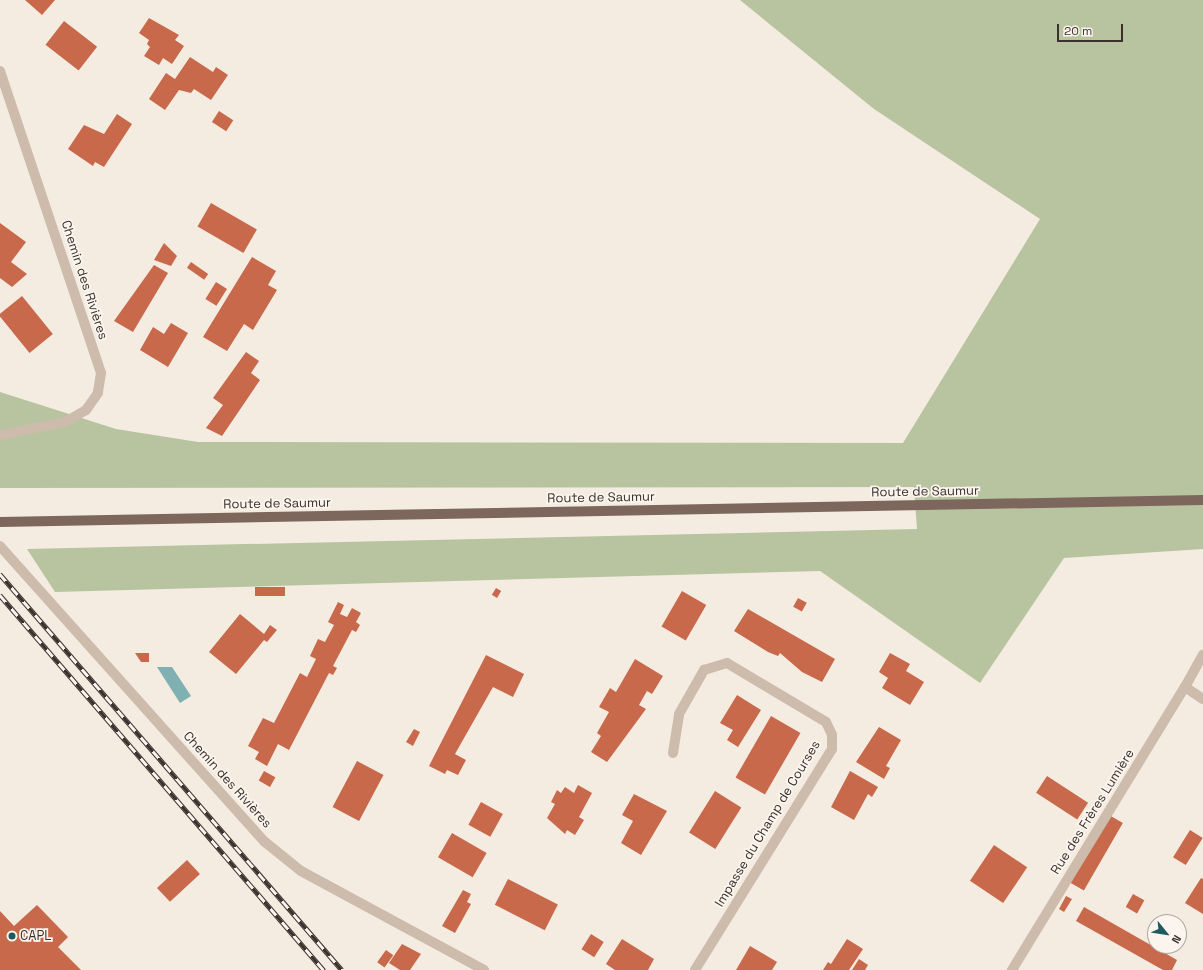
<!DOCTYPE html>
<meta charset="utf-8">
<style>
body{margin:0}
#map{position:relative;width:1203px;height:970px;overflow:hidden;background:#f4ebe1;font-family:"Space Grotesk",sans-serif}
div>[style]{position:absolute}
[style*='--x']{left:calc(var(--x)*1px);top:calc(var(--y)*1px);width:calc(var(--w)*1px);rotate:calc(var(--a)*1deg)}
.green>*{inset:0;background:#b8c4a0}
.water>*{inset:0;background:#7fb0b2}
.building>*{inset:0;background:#c8694b;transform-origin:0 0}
.minor>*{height:10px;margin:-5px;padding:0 5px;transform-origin:5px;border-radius:5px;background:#cdbbac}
.major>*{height:10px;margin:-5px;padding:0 5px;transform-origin:5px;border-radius:5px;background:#7d675c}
.rail>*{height:4.5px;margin-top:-2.25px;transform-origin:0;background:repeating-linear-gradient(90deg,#fbf5ee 0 9px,#3b302b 0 18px);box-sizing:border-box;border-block:1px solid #3b302b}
.dots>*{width:11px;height:11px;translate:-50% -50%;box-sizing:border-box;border:2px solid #fbf5ee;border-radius:50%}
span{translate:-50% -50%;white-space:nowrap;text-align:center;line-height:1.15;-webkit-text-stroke:3.5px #fbf5ee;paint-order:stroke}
.street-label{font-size:13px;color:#3b302b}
.poi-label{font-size:13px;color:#3b302b}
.left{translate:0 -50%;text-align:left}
.north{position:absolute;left:1147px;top:914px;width:40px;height:40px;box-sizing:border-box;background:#fbf5ee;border:1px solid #aea6a0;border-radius:50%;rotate:120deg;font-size:11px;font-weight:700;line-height:16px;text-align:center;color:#3b302b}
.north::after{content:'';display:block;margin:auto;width:14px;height:18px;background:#1f5a5e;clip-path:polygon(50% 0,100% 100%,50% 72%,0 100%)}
.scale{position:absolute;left:1057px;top:24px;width:66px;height:18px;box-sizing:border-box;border:2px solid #3b302b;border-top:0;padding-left:5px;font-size:12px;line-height:14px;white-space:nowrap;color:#3b302b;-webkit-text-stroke:3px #fbf5ee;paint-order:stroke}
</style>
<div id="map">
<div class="green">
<i style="clip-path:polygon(740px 0,1203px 0,1203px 549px,1064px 558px,980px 683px,820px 571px,55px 592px,27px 549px,917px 529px,914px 487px,0 488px,0 392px,116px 429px,198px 442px,903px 443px,1040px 219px,874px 109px)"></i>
</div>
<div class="water">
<i style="clip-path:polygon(157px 667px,172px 667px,191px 696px,180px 703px)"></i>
</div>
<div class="building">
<i style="clip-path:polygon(25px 0,55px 0,42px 15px)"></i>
<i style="clip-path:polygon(149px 18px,179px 35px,175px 40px,184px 46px,172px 64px,163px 58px,159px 65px,144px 56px,150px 47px,147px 44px,149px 40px,139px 33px)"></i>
<i style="left:64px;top:21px;width:42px;height:30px;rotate:38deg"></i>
<i style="clip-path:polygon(190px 57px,213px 72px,216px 67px,228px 75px,211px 100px,194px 89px,191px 93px,179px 90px,165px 110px,149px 99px,166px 73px,175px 79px)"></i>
<i style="left:219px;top:111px;width:17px;height:13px;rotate:33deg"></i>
<i style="clip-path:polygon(117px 114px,132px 124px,104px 167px,95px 162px,93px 166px,68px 149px,84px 125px,104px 134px)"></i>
<i style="left:211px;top:203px;width:53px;height:27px;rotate:30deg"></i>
<i style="clip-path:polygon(0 223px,26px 242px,11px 262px,27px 274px,12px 287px,0 278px)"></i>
<i style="clip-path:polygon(164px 243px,177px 256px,171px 266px,154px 260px)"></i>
<i style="clip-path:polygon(252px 257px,276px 271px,268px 285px,277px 290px,253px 330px,244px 324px,227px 351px,203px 337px)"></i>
<i style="left:191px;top:262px;width:21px;height:7px;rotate:35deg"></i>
<i style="clip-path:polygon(154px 265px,168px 273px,133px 332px,114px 321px)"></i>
<i style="left:216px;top:282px;width:13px;height:20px;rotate:32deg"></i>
<i style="left:22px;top:296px;width:49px;height:30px;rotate:51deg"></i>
<i style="clip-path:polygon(171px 323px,188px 333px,168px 367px,140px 350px,153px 327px,164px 334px)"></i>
<i style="clip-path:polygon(246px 352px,259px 361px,251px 373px,260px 380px,222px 436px,206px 428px,223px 405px,213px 398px)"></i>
<i style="left:285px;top:587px;width:9px;height:30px;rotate:90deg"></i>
<i style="left:496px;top:588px;width:6px;height:8px;rotate:31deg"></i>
<i style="left:682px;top:591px;width:28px;height:41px;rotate:30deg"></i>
<i style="left:798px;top:598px;width:10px;height:10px;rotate:29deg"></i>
<i style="clip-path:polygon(338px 602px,344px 605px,340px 614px,347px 617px,352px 608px,361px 613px,356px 622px,360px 625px,356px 632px,352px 630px,333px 666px,337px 668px,333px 675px,329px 673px,289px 750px,278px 744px,267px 766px,255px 759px,259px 752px,248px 746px,263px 718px,274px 723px,300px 673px,307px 677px,316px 659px,310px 656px,318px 639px,325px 642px,334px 625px,328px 622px)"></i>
<i style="clip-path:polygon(748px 609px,835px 659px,822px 682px,802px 672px,780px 653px,778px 656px,768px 652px,734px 631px)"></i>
<i style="clip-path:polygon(240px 614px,264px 634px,270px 625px,277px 630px,267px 642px,264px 640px,236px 674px,209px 652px)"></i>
<i style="clip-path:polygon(135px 653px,149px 653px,149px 662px,141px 662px)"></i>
<i style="clip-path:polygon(890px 653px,910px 664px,906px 671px,924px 682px,910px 705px,882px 688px,888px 678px,879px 672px)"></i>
<i style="clip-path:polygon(486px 655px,524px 674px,513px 697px,493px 687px,455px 754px,466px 760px,458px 775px,447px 770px,445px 774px,429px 766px)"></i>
<i style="clip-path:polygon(635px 659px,663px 676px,652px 694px,647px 691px,639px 705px,646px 709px,607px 762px,591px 752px,601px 736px,597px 733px,609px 712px,599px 707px,610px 688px,616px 692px)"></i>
<i style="clip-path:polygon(737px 695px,761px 710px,738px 747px,727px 740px,733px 730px,720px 723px)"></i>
<i style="left:771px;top:716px;width:34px;height:71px;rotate:30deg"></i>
<i style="clip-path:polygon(879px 727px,901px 740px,886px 766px,890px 768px,884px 779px,856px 762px)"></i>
<i style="clip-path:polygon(414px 729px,420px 732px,413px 746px,406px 742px)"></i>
<i style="left:357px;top:761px;width:30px;height:52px;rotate:28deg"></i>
<i style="left:264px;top:771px;width:13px;height:11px;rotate:29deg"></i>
<i style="clip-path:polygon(850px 771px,878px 787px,872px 797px,868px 794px,854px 820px,831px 807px)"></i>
<i style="left:1047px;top:776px;width:49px;height:20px;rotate:33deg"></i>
<i style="clip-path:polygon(578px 785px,592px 793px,579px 817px,584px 820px,575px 835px,567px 830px,565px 834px,547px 818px,555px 804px,551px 802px,557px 790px,561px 793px,565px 787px,574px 793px)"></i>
<i style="left:715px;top:791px;width:31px;height:49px;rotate:32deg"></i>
<i style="clip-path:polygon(634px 794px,667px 811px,641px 855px,621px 843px,633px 821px,622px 815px)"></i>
<i style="left:481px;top:802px;width:25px;height:26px;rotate:29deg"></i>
<i style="left:1109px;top:815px;width:16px;height:78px;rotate:30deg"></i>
<i style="left:1190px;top:830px;width:15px;height:32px;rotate:32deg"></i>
<i style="left:452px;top:833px;width:40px;height:28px;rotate:30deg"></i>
<i style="left:994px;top:845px;width:40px;height:43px;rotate:34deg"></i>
<i style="left:187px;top:860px;width:19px;height:41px;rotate:47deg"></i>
<i style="clip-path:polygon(1201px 878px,1203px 879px,1203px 914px,1185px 903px)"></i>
<i style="left:508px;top:879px;width:56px;height:29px;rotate:27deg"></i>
<i style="clip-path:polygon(463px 890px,471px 894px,467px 902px,471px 904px,455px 933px,442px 926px)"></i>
<i style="left:1133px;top:894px;width:13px;height:15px;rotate:29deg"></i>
<i style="clip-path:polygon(1066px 896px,1072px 899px,1064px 912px,1059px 909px)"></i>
<i style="clip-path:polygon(37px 905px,68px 937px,58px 947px,81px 970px,0 970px,0 911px,14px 926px)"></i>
<i style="clip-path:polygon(1084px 907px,1177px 960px,1172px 970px,1163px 970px,1076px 921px)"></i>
<i style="left:591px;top:934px;width:15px;height:18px;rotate:32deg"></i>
<i style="clip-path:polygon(622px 939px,654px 959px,648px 970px,615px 970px,606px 964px)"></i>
<i style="clip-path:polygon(847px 939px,863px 949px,849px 970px,823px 970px,828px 962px,831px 964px)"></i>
<i style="clip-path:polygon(402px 944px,421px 954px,410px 970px,400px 970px,389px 963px)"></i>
<i style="clip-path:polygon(750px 946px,777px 962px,772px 970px,736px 970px)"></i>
<i style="left:386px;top:950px;width:9px;height:15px;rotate:36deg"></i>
<i style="clip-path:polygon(859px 959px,868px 965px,865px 970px,852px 970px)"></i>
</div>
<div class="minor">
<i style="--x:0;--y:71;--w:318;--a:71.5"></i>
<i style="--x:101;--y:373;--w:20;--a:99"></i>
<i style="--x:98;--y:393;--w:21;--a:125"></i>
<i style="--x:86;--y:410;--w:24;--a:150"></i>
<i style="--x:65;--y:422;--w:66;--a:168.7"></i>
<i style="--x:0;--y:546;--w:397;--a:48.2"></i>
<i style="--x:265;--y:842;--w:46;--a:38.9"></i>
<i style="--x:301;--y:871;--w:208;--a:28.4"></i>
<i style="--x:1185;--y:687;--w:37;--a:-61"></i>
<i style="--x:673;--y:753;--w:39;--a:-81"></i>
<i style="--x:679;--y:714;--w:51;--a:-60.4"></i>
<i style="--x:704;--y:670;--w:24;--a:-17"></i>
<i style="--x:727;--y:663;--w:115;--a:30.8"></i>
<i style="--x:826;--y:722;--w:14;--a:65"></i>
<i style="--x:832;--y:735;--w:14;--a:90"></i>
<i style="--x:832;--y:749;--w:260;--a:121.8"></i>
<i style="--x:1012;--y:970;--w:332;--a:-58.6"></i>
<i style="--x:1185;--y:687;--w:22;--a:34"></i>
</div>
<div class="major">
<i style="--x:0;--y:522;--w:1203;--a:-1.05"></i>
</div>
<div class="rail">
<i style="--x:0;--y:574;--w:523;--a:49.18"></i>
<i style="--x:0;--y:595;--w:496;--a:49.2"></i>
</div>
<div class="dots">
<i style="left:12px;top:936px;background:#1f5a5e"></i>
</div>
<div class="street-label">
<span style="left:84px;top:280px;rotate:72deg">Chemin des Rivières</span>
<span style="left:925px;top:492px;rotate:-1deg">Route de Saumur</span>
<span style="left:601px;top:498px;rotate:-1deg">Route de Saumur</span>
<span style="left:277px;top:504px;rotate:-1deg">Route de Saumur</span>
<span style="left:227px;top:780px;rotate:48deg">Chemin des Rivières</span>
<span style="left:1093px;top:812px;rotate:-58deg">Rue des Frères Lumière</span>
<span style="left:768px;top:824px;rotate:-59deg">Impasse du Champ de Courses</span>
</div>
<div class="poi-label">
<span class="left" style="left:20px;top:936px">CAPL</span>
</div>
<div class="north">N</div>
<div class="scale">20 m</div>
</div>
